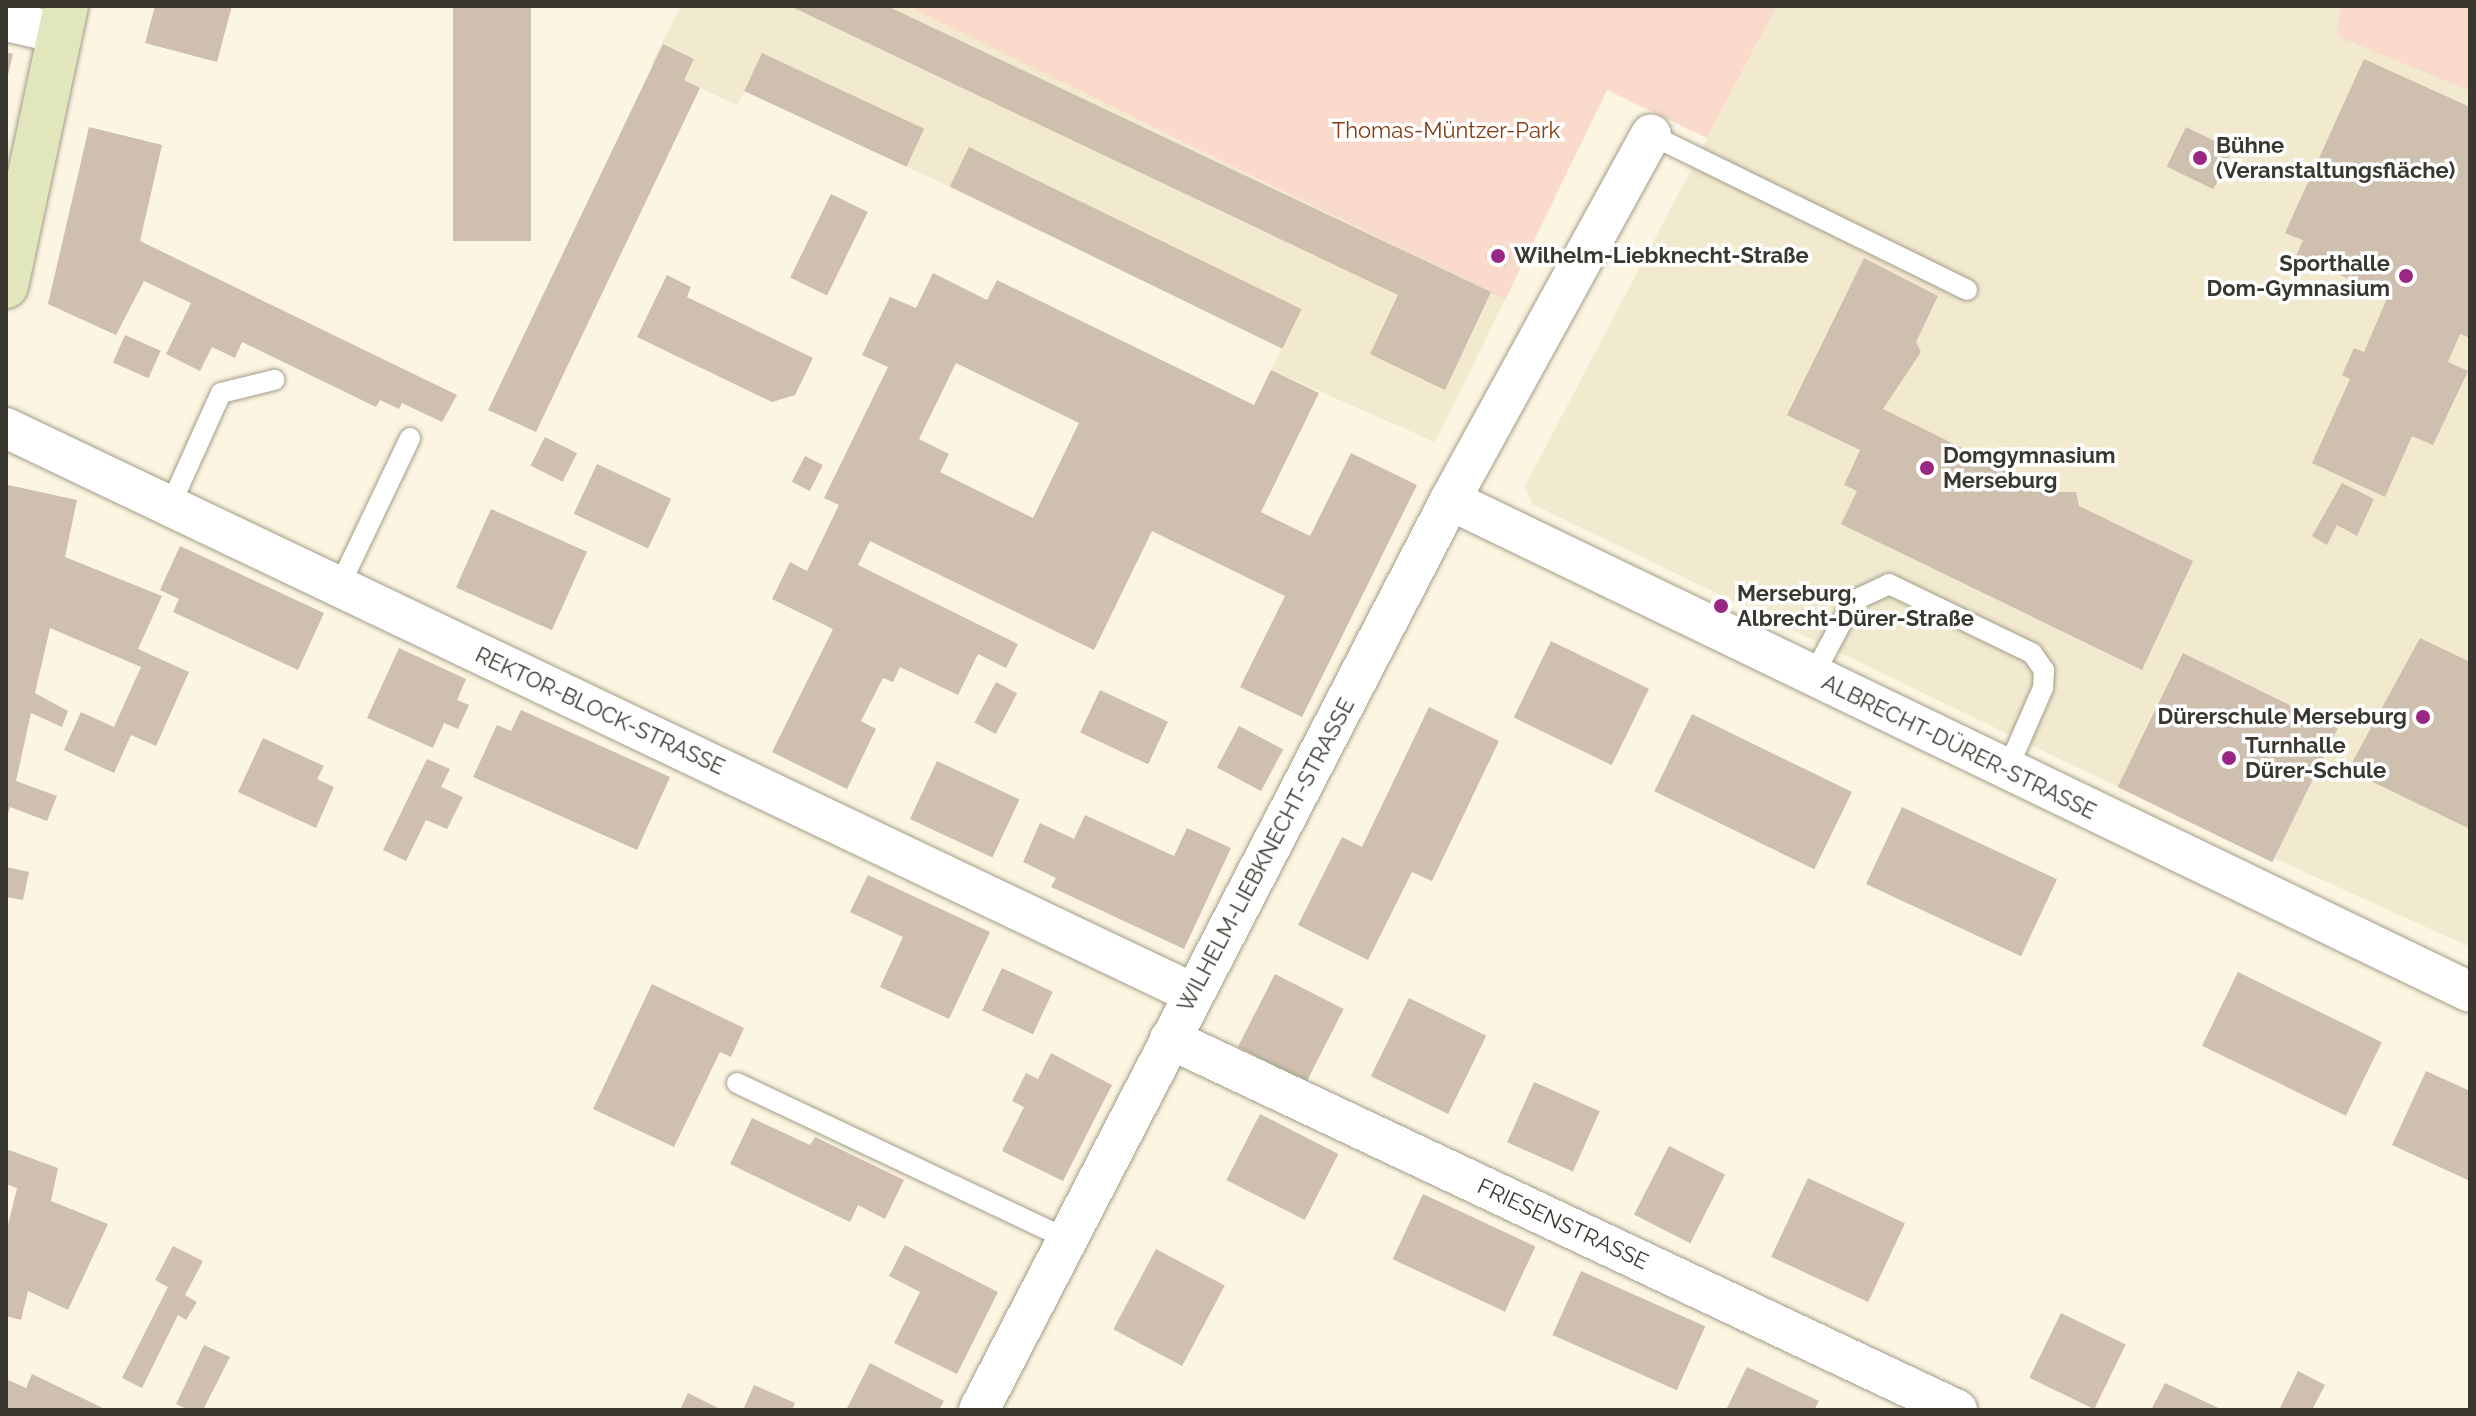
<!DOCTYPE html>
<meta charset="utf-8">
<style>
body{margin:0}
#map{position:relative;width:2476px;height:1416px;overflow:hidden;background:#fbf5e1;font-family:Raleway,sans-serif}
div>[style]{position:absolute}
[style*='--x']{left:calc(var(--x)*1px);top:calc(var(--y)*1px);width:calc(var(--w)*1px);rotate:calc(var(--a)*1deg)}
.built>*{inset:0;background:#f2eacf}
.green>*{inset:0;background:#fadacb}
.building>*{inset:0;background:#cebfaf;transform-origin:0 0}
.roads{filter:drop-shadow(0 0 2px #a29d8a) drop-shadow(0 0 2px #a29d8a)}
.lane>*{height:20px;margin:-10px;padding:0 10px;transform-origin:10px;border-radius:10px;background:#fff}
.street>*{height:40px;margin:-20px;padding:0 20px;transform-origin:20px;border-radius:20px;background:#fff}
.secondary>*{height:44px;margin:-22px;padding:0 22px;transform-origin:22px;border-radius:22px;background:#e1e6bc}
.dots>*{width:22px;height:22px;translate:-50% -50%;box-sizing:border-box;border:4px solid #fff;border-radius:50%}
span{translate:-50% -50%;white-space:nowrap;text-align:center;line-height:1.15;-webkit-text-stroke:7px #fff;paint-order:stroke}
.park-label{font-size:22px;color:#823b10}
.poi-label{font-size:22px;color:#39372f;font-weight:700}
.left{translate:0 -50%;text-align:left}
.right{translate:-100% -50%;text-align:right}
.street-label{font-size:22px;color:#39372f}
.frame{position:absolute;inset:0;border:8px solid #39372f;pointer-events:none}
</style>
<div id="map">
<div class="built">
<i style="clip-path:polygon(681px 6px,907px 6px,1505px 300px,1435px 442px,1271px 370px,1282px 348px,950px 187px,745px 91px,737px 105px,651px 65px)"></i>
<i style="clip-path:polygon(1777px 6px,2470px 6px,2470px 947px,2122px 789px,1532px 504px,1525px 486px)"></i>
</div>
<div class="green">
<i style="clip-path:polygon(907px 6px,1777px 6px,1707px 138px,1607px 90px,1505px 300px)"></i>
<i style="clip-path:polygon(2341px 6px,2470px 6px,2470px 91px,2337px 36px)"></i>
</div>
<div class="building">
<i style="clip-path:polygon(155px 6px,232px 6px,217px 62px,145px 43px)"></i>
<i style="left:453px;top:6px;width:78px;height:235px"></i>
<i style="clip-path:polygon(790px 6px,887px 6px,1491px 292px,1445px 390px,1370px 354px,1398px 295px)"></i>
<i style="clip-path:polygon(663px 44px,694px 59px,684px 80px,700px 88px,536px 432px,488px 410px)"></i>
<i style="clip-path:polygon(6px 52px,13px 54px,7px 79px,6px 79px)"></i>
<i style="left:762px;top:53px;width:179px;height:42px;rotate:25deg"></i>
<i style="clip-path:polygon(2364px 59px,2470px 107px,2470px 338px,2460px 334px,2448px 362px,2468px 371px,2433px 445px,2412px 436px,2385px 497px,2312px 463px,2350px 379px,2342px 375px,2354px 348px,2364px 352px,2388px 296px,2296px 256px,2303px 240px,2285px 233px)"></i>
<i style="clip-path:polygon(89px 127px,162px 145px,140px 241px,457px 395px,442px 422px,402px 403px,399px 409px,380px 400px,376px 407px,242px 342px,235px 358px,212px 347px,200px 371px,166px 354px,191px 303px,144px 281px,116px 335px,48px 304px)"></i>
<i style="left:2186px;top:127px;width:52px;height:44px;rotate:26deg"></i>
<i style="left:969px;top:147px;width:370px;height:44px;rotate:26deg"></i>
<i style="left:831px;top:194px;width:41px;height:93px;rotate:26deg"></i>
<i style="left:1491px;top:246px;width:22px;height:12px;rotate:27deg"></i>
<i style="clip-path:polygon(1864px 258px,1938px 296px,1916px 342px,1921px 352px,1883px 409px,2052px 492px,2076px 492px,2079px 506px,2193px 561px,2142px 670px,1841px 524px,1857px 491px,1844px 485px,1860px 450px,1787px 415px)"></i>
<i style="clip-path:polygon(evenodd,933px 273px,987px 300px,997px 280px,1254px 405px,1271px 370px,1319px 393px,1261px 512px,1310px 536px,1351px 453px,1417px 485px,1302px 717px,1240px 687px,1285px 596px,1152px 531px,1094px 650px,870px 541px,858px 565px,1018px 644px,1006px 668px,978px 654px,958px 695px,900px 667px,893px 682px,883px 678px,861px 721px,876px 729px,847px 789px,772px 752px,833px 629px,772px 599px,790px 562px,807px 571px,839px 505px,824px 498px,888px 367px,862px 355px,890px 297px,916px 308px,933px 273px,956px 363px,1079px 423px,1033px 518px,940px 472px,949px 454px,919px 439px,956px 363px)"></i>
<i style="clip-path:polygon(667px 275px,691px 287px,687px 297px,813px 358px,795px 395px,772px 402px,637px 337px)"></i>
<i style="left:125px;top:335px;width:39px;height:30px;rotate:24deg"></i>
<i style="left:545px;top:437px;width:36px;height:32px;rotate:27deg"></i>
<i style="left:805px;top:456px;width:20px;height:29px;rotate:27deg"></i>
<i style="left:597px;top:464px;width:82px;height:55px;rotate:25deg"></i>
<i style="clip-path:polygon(2342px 483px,2374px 499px,2357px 536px,2337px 525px,2327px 545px,2312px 536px)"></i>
<i style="clip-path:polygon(8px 485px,77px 500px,65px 557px,162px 596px,138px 649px,189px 672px,156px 746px,131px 735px,114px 773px,64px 750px,81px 712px,114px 727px,141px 667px,50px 628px,35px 693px,68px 711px,62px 727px,31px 713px,16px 781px,57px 796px,47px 821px,10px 807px,6px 820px)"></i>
<i style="left:491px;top:509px;width:105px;height:86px;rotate:24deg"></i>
<i style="clip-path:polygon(180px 546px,324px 613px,298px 670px,173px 612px,179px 599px,160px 590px)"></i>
<i style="clip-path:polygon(2420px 638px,2470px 662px,2470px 829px,2348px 770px)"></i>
<i style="left:1551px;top:641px;width:109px;height:85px;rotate:26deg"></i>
<i style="clip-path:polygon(399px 648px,466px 679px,457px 700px,469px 705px,458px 729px,444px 723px,433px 748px,367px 718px)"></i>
<i style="left:2183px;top:653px;width:172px;height:149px;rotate:26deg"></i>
<i style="left:996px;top:682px;width:24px;height:46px;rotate:28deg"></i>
<i style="left:1100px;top:690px;width:75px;height:47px;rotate:25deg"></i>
<i style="clip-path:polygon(1429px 707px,1499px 741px,1432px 881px,1412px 872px,1368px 960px,1298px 925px,1342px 837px,1362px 847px)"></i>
<i style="clip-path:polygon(521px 710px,670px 777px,637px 850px,473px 777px,497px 725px,511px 731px)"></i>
<i style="left:1692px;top:714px;width:178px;height:86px;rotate:26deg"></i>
<i style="left:1239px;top:726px;width:50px;height:47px;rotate:28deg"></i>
<i style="clip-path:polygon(263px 738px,324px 766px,317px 779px,334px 787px,316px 828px,238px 792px)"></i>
<i style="clip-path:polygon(427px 759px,450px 769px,441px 787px,463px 797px,447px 829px,426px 820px,406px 861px,383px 850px)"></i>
<i style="left:937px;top:761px;width:91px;height:64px;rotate:25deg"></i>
<i style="left:1902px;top:807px;width:171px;height:85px;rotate:25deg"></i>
<i style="clip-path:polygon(1085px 815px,1174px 856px,1187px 828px,1231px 848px,1184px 949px,1051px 887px,1056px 878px,1023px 862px,1040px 823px,1074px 839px)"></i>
<i style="clip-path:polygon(6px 867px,29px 872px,23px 900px,6px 897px)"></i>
<i style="clip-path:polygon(868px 875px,990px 932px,949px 1019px,880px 987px,903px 937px,850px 912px)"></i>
<i style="left:1002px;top:968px;width:56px;height:47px;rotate:25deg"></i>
<i style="left:2238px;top:972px;width:160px;height:82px;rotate:26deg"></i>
<i style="left:1275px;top:974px;width:77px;height:82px;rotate:27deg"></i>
<i style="clip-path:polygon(652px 984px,744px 1028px,731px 1057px,720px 1052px,674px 1147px,593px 1109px)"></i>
<i style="left:1409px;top:998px;width:86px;height:87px;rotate:26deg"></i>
<i style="clip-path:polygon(1051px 1053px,1112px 1085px,1063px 1181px,1002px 1151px,1024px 1107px,1012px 1101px,1026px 1073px,1038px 1079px)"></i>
<i style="clip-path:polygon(2426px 1071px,2470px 1091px,2470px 1181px,2392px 1145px)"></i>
<i style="left:1534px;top:1082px;width:72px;height:66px;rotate:24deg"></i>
<i style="left:1260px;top:1114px;width:88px;height:74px;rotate:27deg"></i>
<i style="clip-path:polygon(752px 1118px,810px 1145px,815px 1137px,904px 1180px,885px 1219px,858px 1205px,850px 1222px,730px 1164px)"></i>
<i style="left:1669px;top:1146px;width:63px;height:77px;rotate:27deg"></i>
<i style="clip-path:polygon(6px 1149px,58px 1168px,51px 1201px,108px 1224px,68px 1310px,28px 1291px,21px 1320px,6px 1316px,6px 1233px,17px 1188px,6px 1184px)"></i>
<i style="left:1808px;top:1178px;width:107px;height:87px;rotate:25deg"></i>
<i style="left:1423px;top:1194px;width:124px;height:72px;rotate:25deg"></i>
<i style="clip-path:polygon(905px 1245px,998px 1292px,957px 1374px,894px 1343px,920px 1292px,889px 1276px)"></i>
<i style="clip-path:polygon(173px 1246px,203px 1261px,185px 1295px,197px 1302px,186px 1320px,178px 1315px,142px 1388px,122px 1378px,168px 1287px,155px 1280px)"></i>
<i style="left:1156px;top:1249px;width:78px;height:91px;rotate:28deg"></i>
<i style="left:1581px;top:1271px;width:136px;height:70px;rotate:24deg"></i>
<i style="left:2061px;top:1313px;width:72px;height:72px;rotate:26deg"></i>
<i style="clip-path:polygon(204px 1345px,230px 1357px,203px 1410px,189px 1410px,176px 1404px)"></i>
<i style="clip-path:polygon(870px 1363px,944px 1401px,939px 1410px,846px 1410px)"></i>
<i style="clip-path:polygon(1747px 1367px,1819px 1401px,1814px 1410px,1726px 1410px)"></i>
<i style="clip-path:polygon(2298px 1371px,2325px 1385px,2312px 1410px,2279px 1410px)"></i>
<i style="clip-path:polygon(32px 1374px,107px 1410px,6px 1410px,6px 1379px,26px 1388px)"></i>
<i style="clip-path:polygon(2165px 1383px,2223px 1410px,2151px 1410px)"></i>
<i style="clip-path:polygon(754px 1385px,795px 1403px,792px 1410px,743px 1410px)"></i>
<i style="clip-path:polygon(688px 1393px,722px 1410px,680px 1410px)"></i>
</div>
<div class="roads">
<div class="lane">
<i style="--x:1651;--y:135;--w:352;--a:26.1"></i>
<i style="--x:170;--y:506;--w:124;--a:-65.7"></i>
<i style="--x:221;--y:393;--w:55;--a:-13.8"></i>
<i style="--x:339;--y:587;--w:165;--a:-64.5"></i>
<i style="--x:1813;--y:676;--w:85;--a:-61.9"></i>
<i style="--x:1853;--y:601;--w:40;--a:-25"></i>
<i style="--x:1889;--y:584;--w:159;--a:25.8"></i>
<i style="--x:2032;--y:653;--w:21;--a:55"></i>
<i style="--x:2044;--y:670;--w:18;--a:93"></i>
<i style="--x:2043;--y:688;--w:90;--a:113.7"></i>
<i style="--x:737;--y:1083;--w:365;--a:25.3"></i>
</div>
<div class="street">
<i style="--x:6;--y:21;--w:54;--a:12.8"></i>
<i style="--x:6;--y:428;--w:1316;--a:25.47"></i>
<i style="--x:1450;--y:500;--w:1132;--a:25.75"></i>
<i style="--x:1170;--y:1039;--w:870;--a:25.24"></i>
<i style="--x:979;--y:1410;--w:1025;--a:-62.63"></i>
<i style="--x:1450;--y:500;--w:417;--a:-61.2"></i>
</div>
<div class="secondary">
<i style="--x:6;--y:286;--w:286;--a:-77.9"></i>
</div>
</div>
<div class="dots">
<i style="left:2200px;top:158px;background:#9b2784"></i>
<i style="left:1498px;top:256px;background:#9b2784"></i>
<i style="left:2406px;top:276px;background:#9b2784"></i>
<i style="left:1927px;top:468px;background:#9b2784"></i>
<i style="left:1721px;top:606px;background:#9b2784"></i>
<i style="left:2423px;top:717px;background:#9b2784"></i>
<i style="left:2229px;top:758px;background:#9b2784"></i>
</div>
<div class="park-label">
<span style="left:1446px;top:131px">Thomas-Müntzer-Park</span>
</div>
<div class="poi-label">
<span class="left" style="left:2216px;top:158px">Bühne<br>(Veranstaltungsfläche)</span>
<span class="left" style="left:1514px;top:256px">Wilhelm-Liebknecht-Straße</span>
<span class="right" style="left:2390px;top:276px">Sporthalle<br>Dom-Gymnasium</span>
<span class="left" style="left:1943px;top:468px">Domgymnasium<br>Merseburg</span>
<span class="left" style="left:1737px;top:606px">Merseburg,<br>Albrecht-Dürer-Straße</span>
<span class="right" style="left:2407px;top:717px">Dürerschule Merseburg</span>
<span class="left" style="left:2245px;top:758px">Turnhalle<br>Dürer-Schule</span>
</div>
<div class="street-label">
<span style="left:600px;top:711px;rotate:25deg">REKTOR-BLOCK-STRASSE</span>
<span style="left:1959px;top:747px;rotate:26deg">ALBRECHT-DÜRER-STRASSE</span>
<span style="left:1266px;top:855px;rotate:-62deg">WILHELM-LIEBKNECHT-STRASSE</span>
<span style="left:1563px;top:1224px;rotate:25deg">FRIESENSTRASSE</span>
</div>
<div class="frame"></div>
</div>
